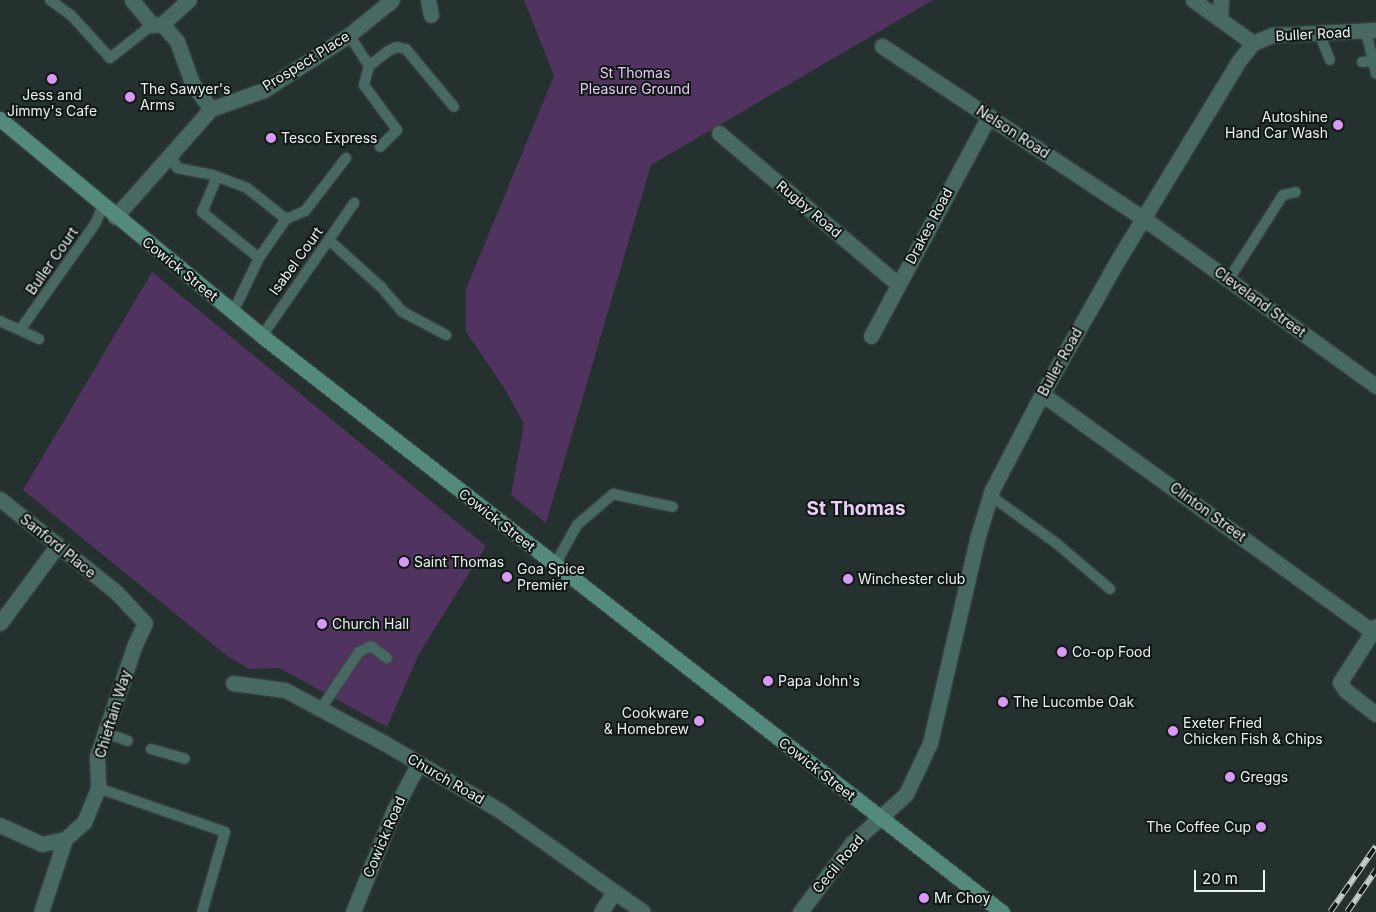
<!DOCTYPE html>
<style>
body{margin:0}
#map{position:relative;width:1376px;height:912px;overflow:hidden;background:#24312f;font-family:Inter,sans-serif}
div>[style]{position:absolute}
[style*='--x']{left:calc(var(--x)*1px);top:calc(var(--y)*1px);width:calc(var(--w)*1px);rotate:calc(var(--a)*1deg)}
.green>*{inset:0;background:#50335e}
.roads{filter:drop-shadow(0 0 1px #404c4a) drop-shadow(0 0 1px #404c4a)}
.lane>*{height:10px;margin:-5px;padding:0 5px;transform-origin:5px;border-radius:5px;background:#486862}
.street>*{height:15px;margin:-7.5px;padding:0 7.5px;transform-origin:7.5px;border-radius:7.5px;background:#486862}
.secondary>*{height:15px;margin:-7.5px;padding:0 7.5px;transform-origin:7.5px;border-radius:7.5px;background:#54897e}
.rail>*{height:5.5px;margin-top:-2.75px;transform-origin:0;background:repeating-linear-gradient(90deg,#121816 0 11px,#c3cdcb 0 22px);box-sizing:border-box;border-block:1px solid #c3cdcb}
.dots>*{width:14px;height:14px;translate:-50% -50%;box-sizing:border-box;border:2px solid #121816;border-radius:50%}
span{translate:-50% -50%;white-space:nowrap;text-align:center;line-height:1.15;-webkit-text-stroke:4px #121816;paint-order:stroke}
.street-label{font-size:14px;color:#e9f2f0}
.park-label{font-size:14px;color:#e7c9f7}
.poi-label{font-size:14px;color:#e9f2f0}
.left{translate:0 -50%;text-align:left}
.right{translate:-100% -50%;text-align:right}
.district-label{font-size:19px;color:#ead0f8;font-weight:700}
.scale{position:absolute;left:1194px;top:870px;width:71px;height:22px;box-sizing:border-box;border:2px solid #e9f2f0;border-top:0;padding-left:6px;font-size:15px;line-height:18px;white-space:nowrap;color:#e9f2f0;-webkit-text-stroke:4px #121816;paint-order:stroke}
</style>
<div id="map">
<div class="green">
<i style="clip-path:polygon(524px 0,933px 0,651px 165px,546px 523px,511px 495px,524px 424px,503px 386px,466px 332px,466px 289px,554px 76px)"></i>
<i style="clip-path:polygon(152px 272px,486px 546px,419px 654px,387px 727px,279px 668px,249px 669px,226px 655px,23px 490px)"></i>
</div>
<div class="roads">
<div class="lane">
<i style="--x:50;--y:0;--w:26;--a:36"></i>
<i style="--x:71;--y:15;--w:58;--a:47.8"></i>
<i style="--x:110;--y:58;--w:53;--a:-38.2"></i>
<i style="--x:1366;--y:31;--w:44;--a:76.9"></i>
<i style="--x:1319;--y:33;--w:29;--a:68"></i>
<i style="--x:349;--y:35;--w:37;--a:57"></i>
<i style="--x:369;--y:66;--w:24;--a:-38"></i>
<i style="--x:388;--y:51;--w:10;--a:-24"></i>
<i style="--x:397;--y:47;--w:9;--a:13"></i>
<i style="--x:406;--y:49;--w:75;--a:50.4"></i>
<i style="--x:1362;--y:62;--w:11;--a:-5"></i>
<i style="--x:369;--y:66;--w:20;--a:105"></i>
<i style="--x:364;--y:85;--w:56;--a:53.7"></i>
<i style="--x:397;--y:130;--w:24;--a:135"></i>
<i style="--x:170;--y:152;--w:17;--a:66"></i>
<i style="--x:177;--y:168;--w:36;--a:11"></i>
<i style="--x:212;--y:175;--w:37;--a:20"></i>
<i style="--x:247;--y:188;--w:50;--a:38.5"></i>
<i style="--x:217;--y:177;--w:38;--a:113"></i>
<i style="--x:202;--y:212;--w:73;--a:38.9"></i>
<i style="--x:329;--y:240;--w:70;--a:42.1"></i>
<i style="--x:381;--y:287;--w:33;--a:49"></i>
<i style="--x:403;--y:312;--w:49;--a:28.1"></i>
<i style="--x:1229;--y:279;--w:100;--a:-57.3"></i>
<i style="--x:1283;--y:195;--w:13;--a:-13"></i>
<i style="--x:233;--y:312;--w:60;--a:-64.3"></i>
<i style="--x:259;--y:258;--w:47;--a:-55.3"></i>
<i style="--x:286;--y:219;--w:21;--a:-23"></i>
<i style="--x:305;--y:211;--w:67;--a:-52.3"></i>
<i style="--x:0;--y:321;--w:43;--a:24.8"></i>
<i style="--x:20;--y:330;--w:130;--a:-54.7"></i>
<i style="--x:95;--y:224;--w:20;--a:-66"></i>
<i style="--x:262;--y:336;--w:162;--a:-55.3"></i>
<i style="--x:991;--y:496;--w:80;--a:35.9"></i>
<i style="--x:1056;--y:543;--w:71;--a:40.4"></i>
<i style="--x:555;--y:565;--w:46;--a:-61.2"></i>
<i style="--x:577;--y:525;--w:48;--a:-40.7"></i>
<i style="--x:613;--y:494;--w:61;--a:12.2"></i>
<i style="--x:320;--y:710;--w:70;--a:-56.1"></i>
<i style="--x:359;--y:652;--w:13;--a:-27"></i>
<i style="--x:371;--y:646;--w:20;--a:37"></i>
<i style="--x:105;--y:733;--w:24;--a:19"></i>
<i style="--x:151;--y:749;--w:35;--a:16"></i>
<i style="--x:98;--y:788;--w:134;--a:19.1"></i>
<i style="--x:225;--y:832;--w:83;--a:106"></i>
</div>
<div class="street">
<i style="--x:132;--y:0;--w:32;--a:51"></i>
<i style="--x:152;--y:25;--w:10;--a:-6"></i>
<i style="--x:162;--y:24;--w:36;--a:-42"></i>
<i style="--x:428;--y:0;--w:15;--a:79"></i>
<i style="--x:1193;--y:0;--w:74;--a:35.6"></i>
<i style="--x:1220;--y:18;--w:18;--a:-87"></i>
<i style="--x:162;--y:24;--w:23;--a:49"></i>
<i style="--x:177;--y:41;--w:45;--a:70.3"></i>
<i style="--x:192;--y:83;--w:32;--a:54"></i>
<i style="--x:882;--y:46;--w:313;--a:33.4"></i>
<i style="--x:1143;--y:218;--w:287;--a:35.8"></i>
<i style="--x:719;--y:133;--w:234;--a:40.2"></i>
<i style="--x:115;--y:217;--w:144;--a:-48.4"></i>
<i style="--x:211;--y:109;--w:56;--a:-19.7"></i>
<i style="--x:264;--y:90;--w:101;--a:-32.9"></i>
<i style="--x:349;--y:35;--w:55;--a:-39.1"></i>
<i style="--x:871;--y:336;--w:250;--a:-61.8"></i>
<i style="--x:1042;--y:394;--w:406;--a:35.7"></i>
<i style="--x:0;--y:499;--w:149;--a:38.7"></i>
<i style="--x:116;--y:592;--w:42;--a:46.9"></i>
<i style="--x:145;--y:623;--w:23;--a:115"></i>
<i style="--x:135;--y:644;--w:118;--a:108.7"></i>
<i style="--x:97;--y:756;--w:32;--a:88"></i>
<i style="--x:98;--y:788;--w:37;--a:112"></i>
<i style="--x:84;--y:822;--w:25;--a:138"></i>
<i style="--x:65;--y:839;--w:24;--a:168"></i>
<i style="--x:42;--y:844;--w:46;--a:-155.7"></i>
<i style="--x:0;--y:623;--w:97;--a:-53.4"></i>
<i style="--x:1376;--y:626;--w:67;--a:122.7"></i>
<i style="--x:1340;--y:682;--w:9;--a:58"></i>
<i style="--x:1345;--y:690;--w:39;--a:38"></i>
<i style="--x:233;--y:683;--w:52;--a:7.7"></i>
<i style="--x:285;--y:690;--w:115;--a:28.1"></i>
<i style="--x:386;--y:744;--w:131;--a:30.3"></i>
<i style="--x:499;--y:810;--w:176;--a:35.3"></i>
<i style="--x:41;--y:912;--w:77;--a:-71.8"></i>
<i style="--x:353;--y:912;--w:110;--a:-68.1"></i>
<i style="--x:394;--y:810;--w:53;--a:-62"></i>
<i style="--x:601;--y:912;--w:24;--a:-57"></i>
<i style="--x:800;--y:912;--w:86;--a:-53"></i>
<i style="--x:852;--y:843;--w:73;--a:-42.2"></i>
<i style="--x:906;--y:794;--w:56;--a:-64.8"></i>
<i style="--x:930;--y:743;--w:209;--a:-77"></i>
<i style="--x:977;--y:539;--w:51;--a:-73"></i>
<i style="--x:992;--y:490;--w:108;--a:-62.5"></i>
<i style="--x:1042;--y:394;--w:150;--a:-60.5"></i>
<i style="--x:1116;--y:263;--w:235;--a:-58.7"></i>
<i style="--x:1238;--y:62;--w:24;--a:-52"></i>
<i style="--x:1253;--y:43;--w:21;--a:-23"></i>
<i style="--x:1272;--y:35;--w:104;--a:-2.8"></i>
</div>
<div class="secondary">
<i style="--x:0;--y:119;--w:340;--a:39.6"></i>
<i style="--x:262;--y:336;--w:938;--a:37.9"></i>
</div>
</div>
<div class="rail">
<i style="--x:1330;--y:912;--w:80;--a:-55.1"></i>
<i style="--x:1347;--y:912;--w:51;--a:-55.4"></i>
</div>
<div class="dots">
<i style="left:52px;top:79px;background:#d99af7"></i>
<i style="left:130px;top:97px;background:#d99af7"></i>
<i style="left:1338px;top:125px;background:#d99af7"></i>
<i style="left:271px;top:138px;background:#d99af7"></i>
<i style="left:404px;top:562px;background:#d99af7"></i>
<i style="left:507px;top:577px;background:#d99af7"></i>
<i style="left:848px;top:579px;background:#d99af7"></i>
<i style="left:322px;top:624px;background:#d99af7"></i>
<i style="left:1062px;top:652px;background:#d99af7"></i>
<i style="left:768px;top:681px;background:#d99af7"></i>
<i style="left:1003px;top:702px;background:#d99af7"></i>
<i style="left:699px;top:721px;background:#d99af7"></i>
<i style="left:1173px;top:731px;background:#d99af7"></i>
<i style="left:1230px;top:777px;background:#d99af7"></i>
<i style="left:1261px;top:827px;background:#d99af7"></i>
<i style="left:924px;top:898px;background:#d99af7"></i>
</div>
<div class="street-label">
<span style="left:1313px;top:34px;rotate:-3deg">Buller Road</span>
<span style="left:306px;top:61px;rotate:-32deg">Prospect Place</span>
<span style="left:1013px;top:132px;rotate:33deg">Nelson Road</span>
<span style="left:809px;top:209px;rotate:40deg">Rugby Road</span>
<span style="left:929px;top:226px;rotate:-62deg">Drakes Road</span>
<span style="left:52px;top:261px;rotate:-55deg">Buller Court</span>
<span style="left:296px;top:261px;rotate:-54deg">Isabel Court</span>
<span style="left:180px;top:269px;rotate:39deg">Cowick Street</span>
<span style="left:1260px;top:302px;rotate:36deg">Cleveland Street</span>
<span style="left:1060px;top:362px;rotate:-61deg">Buller Road</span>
<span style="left:1208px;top:512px;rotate:36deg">Clinton Street</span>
<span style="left:497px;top:520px;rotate:38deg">Cowick Street</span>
<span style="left:58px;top:546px;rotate:39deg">Sanford Place</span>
<span style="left:113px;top:714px;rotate:-73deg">Chieftain Way</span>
<span style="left:817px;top:769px;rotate:38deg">Cowick Street</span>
<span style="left:446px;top:779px;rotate:30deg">Church Road</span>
<span style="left:384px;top:837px;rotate:-67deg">Cowick Road</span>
<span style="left:838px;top:864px;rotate:-50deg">Cecil Road</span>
</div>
<div class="park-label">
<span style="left:635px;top:81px">St Thomas<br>Pleasure Ground</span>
</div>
<div class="poi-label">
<span class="left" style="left:140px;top:97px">The Sawyer's<br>Arms</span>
<span style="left:52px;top:103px">Jess and<br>Jimmy's Cafe</span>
<span class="right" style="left:1328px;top:125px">Autoshine<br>Hand Car Wash</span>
<span class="left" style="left:281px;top:138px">Tesco Express</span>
<span class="left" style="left:414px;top:562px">Saint Thomas</span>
<span class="left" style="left:517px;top:577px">Goa Spice<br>Premier</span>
<span class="left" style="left:858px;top:579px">Winchester club</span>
<span class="left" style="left:332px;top:624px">Church Hall</span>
<span class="left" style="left:1072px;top:652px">Co-op Food</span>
<span class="left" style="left:778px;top:681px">Papa John's</span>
<span class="left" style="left:1013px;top:702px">The Lucombe Oak</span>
<span class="right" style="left:689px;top:721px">Cookware<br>&amp; Homebrew</span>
<span class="left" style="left:1183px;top:731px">Exeter Fried<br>Chicken Fish &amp; Chips</span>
<span class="left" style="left:1240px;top:777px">Greggs</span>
<span class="right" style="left:1251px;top:827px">The Coffee Cup</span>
<span class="left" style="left:934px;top:898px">Mr Choy</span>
</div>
<div class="district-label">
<span style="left:856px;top:509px">St Thomas</span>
</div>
<div class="scale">20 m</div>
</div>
